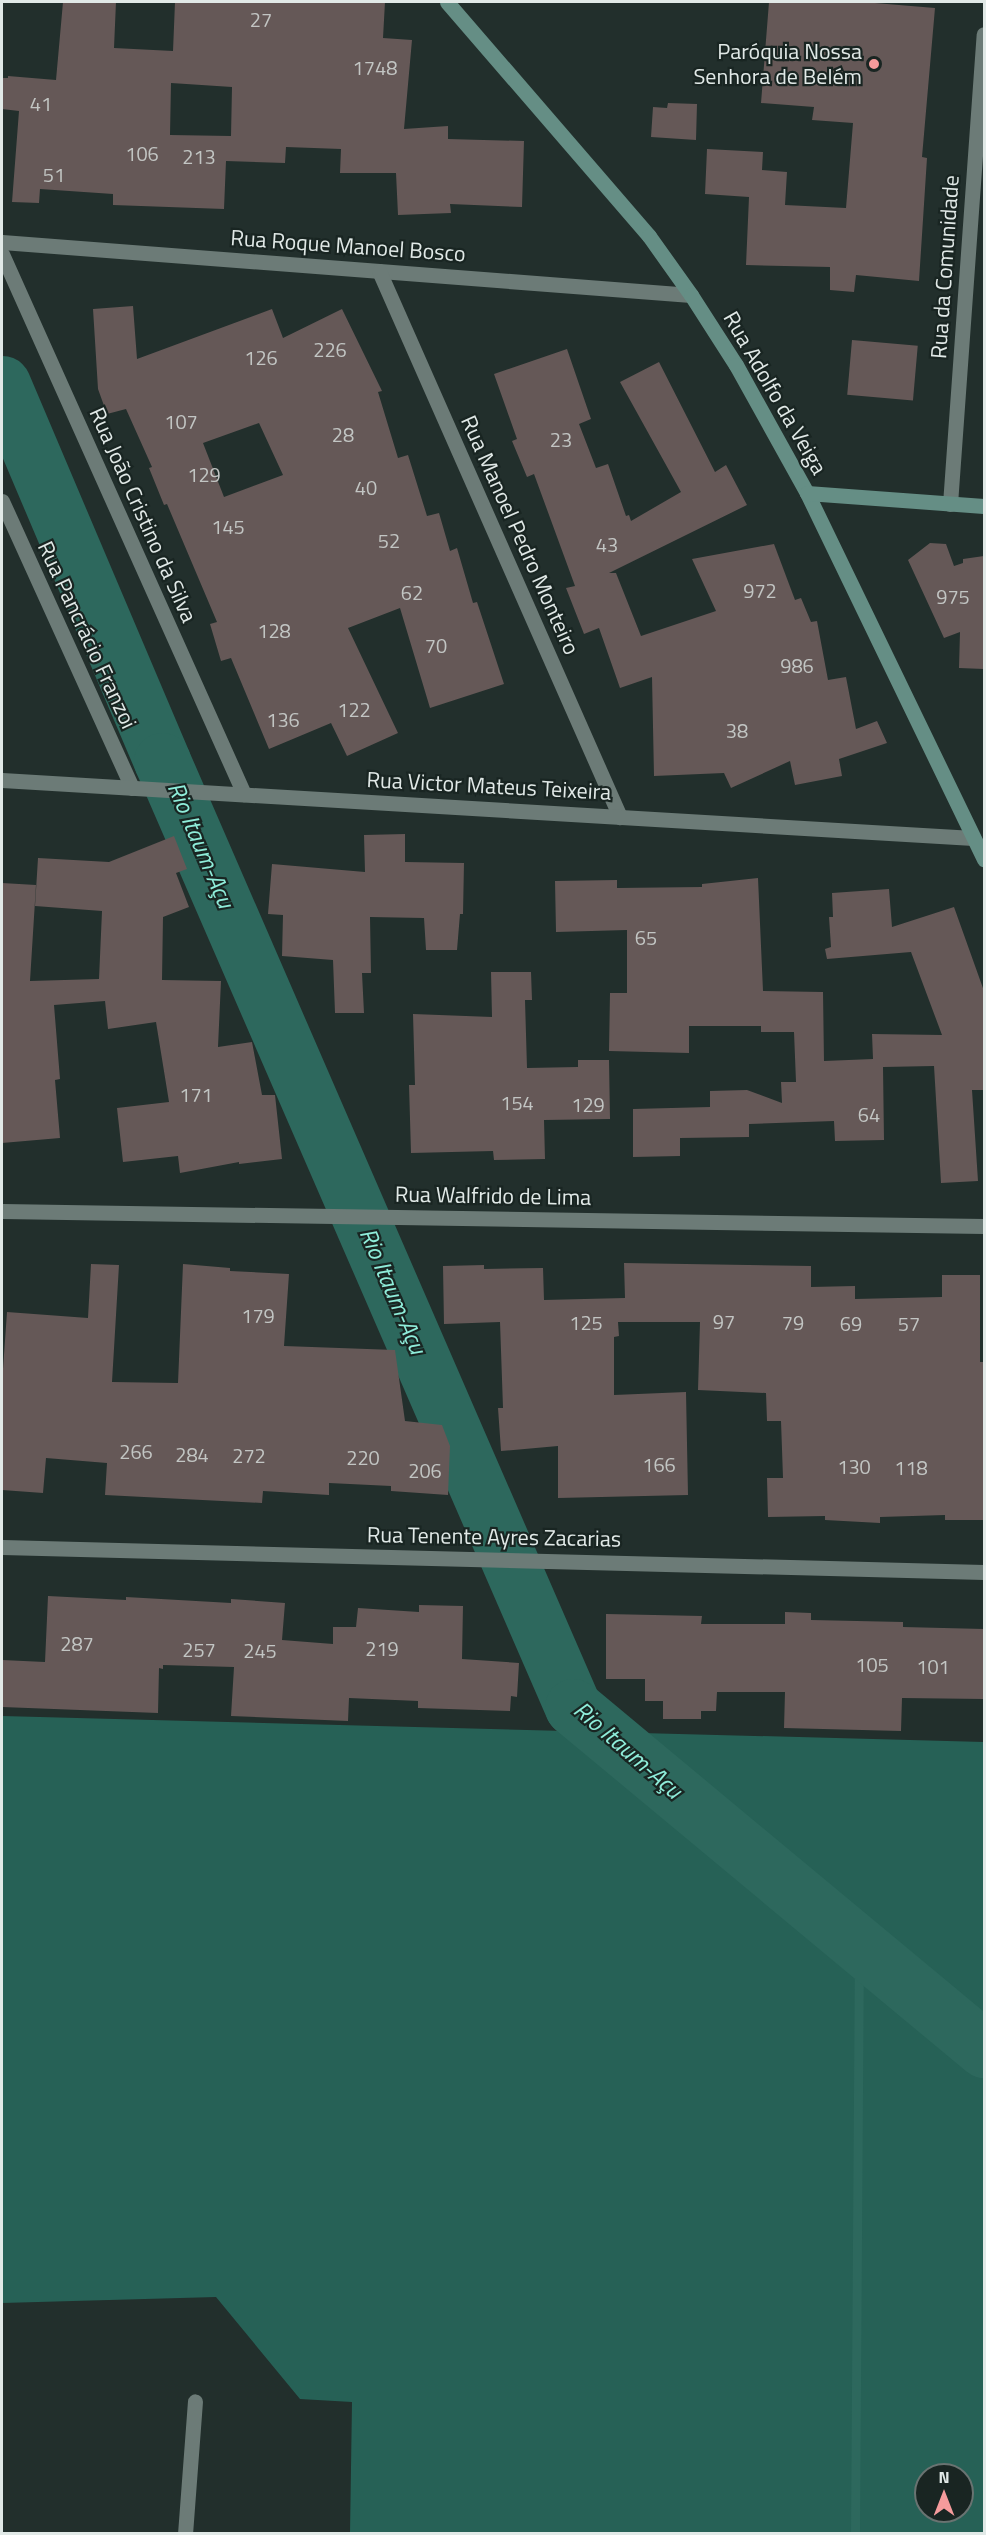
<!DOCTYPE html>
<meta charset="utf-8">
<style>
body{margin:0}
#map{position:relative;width:986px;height:2535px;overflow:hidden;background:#222f2c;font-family:"Titillium Web",sans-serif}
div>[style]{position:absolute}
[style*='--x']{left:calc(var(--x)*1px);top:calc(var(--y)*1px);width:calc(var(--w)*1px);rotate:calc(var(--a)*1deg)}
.forest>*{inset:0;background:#266156}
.stream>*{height:9px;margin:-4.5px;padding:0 4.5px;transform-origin:4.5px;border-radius:4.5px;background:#2d685d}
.river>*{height:57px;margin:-28.5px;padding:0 28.5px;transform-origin:28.5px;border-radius:28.5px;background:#2d685d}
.building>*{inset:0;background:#655857;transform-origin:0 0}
.street>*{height:15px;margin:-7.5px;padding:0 7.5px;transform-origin:7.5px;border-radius:7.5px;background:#6c7b77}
.secondary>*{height:15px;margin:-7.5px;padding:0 7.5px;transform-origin:7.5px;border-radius:7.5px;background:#658e85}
.dots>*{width:16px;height:16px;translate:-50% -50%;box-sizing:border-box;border:3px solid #192522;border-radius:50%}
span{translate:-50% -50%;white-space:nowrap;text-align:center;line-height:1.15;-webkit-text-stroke:4.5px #192522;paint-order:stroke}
.number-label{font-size:20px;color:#c2c5c3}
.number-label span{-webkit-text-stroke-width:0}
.poi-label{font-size:22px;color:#e1e9e7}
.right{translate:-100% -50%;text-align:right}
.street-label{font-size:22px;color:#e1e9e7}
.water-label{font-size:24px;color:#8fedda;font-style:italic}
.frame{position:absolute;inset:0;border:3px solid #e1e9e7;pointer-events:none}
.north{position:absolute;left:914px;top:2463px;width:60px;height:60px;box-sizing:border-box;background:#192522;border:2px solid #697371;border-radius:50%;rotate:0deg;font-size:16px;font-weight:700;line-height:24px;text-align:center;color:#e1e9e7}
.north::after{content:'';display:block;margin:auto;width:21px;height:27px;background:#f59b9c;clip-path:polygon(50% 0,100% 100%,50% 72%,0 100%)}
</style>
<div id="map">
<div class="forest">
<i style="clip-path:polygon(evenodd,2px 1716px,984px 1742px,984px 2533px,350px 2533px,352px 2402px,300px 2399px,216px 2297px,2px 2303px,2px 1716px,926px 2475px,962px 2475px,962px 2511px,926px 2511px,926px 2475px)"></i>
</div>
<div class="stream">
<i style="--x:855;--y:2534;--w:589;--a:-89.61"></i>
</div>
<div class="river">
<i style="--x:2;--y:384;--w:410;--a:67"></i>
<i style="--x:162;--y:761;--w:1031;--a:66.52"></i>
<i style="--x:573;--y:1707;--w:535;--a:39.76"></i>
</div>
<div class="building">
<i style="clip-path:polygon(evenodd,63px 2px,116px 2px,114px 48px,173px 51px,175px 2px,385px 2px,383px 38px,412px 40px,404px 129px,448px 126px,448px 139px,524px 141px,522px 207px,450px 204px,451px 213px,398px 215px,396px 173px,340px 173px,341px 149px,286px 147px,285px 163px,226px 161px,224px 209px,113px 205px,113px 194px,40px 189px,39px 203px,12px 202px,19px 111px,2px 109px,2px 78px,8px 78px,8px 76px,56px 80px,63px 2px,171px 83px,232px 87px,231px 136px,170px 135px,171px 83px)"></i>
<i style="clip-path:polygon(769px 2px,863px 2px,935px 8px,922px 157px,927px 158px,919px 281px,856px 275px,854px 292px,830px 290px,830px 267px,746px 265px,749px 197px,705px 194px,707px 149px,763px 152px,762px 170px,787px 172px,785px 205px,846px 208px,853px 123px,812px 120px,814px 107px,761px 103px)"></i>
<i style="clip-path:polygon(668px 103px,697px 104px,696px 140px,651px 137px,653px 107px,667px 108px)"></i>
<i style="clip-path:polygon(evenodd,133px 306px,137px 359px,272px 309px,283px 338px,342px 309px,382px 391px,378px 392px,398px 458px,408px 455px,427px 516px,439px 513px,450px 551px,457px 548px,473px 603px,477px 602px,504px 684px,430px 708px,400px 608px,348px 628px,398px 733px,347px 756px,331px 723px,269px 749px,231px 658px,221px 661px,210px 624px,217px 622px,167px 504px,164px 505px,149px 468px,152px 467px,126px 409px,107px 414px,98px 389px,93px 309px,133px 306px,259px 423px,283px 475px,224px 497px,203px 443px,259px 423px)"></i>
<i style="left:852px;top:340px;width:66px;height:55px;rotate:5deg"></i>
<i style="clip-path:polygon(567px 349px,591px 419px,579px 424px,596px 468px,608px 464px,626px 516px,629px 515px,631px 521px,681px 492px,620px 382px,659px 362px,715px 472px,726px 465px,747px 505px,609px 573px,616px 573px,641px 636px,716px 611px,692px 559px,774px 544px,795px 600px,801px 598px,811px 622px,817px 621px,828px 680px,846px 677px,856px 729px,877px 721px,887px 743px,839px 759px,842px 776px,795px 785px,790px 761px,731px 788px,724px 773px,654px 776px,652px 677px,620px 688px,599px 628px,584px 634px,566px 588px,575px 586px,534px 474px,527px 477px,512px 441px,517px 439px,494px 374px)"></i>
<i style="clip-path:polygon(930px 543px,946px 544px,954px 566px,963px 563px,963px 559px,984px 556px,984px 669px,959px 668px,960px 632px,944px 638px,908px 560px)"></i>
<i style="clip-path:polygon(405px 834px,405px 862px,464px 863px,463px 914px,460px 914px,457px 950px,426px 950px,424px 918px,370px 917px,371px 973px,362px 973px,364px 1013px,335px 1013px,333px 960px,282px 956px,283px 915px,268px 914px,272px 864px,365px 872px,364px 835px)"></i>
<i style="clip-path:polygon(174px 836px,187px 869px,176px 873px,189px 907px,163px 917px,162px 980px,221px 981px,218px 1047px,252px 1042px,262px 1095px,275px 1095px,282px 1159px,239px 1164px,239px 1162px,180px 1173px,178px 1156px,123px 1162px,117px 1108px,169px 1102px,156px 1022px,108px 1029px,105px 1001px,54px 1005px,60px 1079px,55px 1080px,60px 1138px,2px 1143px,2px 883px,36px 885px,30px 981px,99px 979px,102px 911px,35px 906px,38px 858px,109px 862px)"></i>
<i style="clip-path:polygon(758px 878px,763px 991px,823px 992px,824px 1061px,873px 1059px,872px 1034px,942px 1035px,911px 952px,827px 959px,825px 949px,831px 947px,829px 917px,833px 917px,832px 893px,889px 889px,892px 927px,954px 907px,984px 991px,984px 1090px,972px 1090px,978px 1181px,941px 1183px,934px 1066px,883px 1067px,884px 1140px,835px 1141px,834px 1121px,749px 1124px,749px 1137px,680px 1138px,680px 1156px,633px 1157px,633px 1109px,710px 1107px,710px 1091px,747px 1090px,782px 1103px,781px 1082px,796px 1082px,794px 1032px,761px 1032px,761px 1026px,689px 1026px,689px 1053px,609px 1051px,610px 993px,627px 993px,627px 930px,556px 932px,555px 881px,617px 880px,617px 888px,702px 887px,702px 884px)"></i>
<i style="clip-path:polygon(491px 972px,531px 972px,532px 1000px,525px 1000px,527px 1068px,578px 1067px,578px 1060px,609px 1060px,610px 1119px,544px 1120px,545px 1159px,494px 1160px,493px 1151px,411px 1153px,409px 1085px,415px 1085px,413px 1014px,492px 1017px)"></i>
<i style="clip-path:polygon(624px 1263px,811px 1266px,811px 1287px,855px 1286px,855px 1299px,942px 1297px,942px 1275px,980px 1275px,980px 1362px,984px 1362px,984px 1520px,945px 1520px,945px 1515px,880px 1517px,880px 1523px,825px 1520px,825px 1516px,768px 1517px,767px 1478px,783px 1478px,781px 1421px,767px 1421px,766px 1393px,698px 1390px,700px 1322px,618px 1322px,619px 1336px,614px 1337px,614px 1395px,686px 1392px,688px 1495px,558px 1498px,558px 1446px,501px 1451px,498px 1408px,503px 1408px,500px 1322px,444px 1324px,443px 1266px,484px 1265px,484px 1269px,543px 1268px,544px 1300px,625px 1298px)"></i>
<i style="clip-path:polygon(91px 1264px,119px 1265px,112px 1382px,178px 1383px,183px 1264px,230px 1268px,230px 1271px,289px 1274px,284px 1346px,395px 1350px,405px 1421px,442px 1425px,450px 1446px,448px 1495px,391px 1491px,391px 1486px,329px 1483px,329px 1495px,263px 1491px,262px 1503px,105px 1495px,107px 1463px,46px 1458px,43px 1493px,2px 1490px,2px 1383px,7px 1312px,88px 1318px)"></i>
<i style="clip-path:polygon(48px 1596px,126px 1600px,126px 1597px,231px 1603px,231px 1599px,285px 1603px,282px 1640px,333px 1644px,333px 1627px,356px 1627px,358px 1608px,419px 1612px,419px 1605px,463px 1606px,462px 1659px,519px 1663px,517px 1697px,511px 1696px,510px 1711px,418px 1708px,418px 1701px,349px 1698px,348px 1721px,231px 1716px,234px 1667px,163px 1665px,163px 1669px,159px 1668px,158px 1713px,2px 1707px,2px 1660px,45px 1662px)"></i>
<i style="clip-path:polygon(785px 1612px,811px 1613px,811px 1620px,903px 1622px,903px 1627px,984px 1629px,984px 1699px,902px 1698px,901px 1731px,784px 1728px,785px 1692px,717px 1692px,716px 1711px,701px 1711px,701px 1719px,663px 1719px,663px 1701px,645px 1701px,645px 1679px,606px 1679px,606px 1614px,702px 1616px,701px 1624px,785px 1624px)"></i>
</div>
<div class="street">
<i style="--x:2;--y:242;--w:691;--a:4.4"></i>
<i style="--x:2;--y:254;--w:592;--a:65.86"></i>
<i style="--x:379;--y:271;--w:597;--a:66.18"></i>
<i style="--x:2;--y:501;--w:315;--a:65.6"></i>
<i style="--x:950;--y:504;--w:471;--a:-85.9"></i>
<i style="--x:2;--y:780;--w:973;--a:3.42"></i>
<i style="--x:2;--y:1211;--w:982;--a:0.88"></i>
<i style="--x:2;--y:1547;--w:982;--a:1.46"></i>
<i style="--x:185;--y:2534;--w:133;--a:-85.7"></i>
</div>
<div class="secondary">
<i style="--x:447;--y:2;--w:309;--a:49.2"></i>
<i style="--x:649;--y:236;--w:72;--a:54.6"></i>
<i style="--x:691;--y:295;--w:83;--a:57.3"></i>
<i style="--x:736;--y:365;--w:146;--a:61"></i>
<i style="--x:807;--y:493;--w:407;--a:64.2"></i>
<i style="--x:807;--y:493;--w:177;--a:4.2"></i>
</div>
<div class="dots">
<i style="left:874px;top:64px;background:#f59b9c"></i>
</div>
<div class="number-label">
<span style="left:261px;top:19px">27</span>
<span style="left:375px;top:67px">1748</span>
<span style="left:41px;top:103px">41</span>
<span style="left:142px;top:153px">106</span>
<span style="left:199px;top:156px">213</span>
<span style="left:54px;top:174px">51</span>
<span style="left:330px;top:349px">226</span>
<span style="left:261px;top:357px">126</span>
<span style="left:181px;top:421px">107</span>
<span style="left:343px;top:434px">28</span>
<span style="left:561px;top:439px">23</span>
<span style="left:204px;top:474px">129</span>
<span style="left:366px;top:487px">40</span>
<span style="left:228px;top:526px">145</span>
<span style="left:389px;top:540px">52</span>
<span style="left:607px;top:544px">43</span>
<span style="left:760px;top:590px">972</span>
<span style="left:412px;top:592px">62</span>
<span style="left:953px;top:596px">975</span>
<span style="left:274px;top:630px">128</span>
<span style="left:436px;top:645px">70</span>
<span style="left:797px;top:665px">986</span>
<span style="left:354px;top:709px">122</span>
<span style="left:283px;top:719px">136</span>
<span style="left:737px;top:730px">38</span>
<span style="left:646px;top:937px">65</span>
<span style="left:196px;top:1094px">171</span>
<span style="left:517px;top:1102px">154</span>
<span style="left:588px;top:1104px">129</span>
<span style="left:869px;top:1114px">64</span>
<span style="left:258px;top:1315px">179</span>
<span style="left:724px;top:1321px">97</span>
<span style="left:586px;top:1322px">125</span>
<span style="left:793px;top:1322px">79</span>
<span style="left:851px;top:1323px">69</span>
<span style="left:909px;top:1323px">57</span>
<span style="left:136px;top:1451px">266</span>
<span style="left:192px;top:1454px">284</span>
<span style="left:249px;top:1455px">272</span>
<span style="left:363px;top:1457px">220</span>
<span style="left:659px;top:1464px">166</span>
<span style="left:854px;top:1466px">130</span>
<span style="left:911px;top:1467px">118</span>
<span style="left:425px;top:1470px">206</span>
<span style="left:77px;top:1643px">287</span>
<span style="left:382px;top:1648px">219</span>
<span style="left:199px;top:1649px">257</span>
<span style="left:260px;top:1650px">245</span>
<span style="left:872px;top:1664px">105</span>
<span style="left:933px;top:1666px">101</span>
</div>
<div class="poi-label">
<span class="right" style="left:862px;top:64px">Paróquia Nossa<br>Senhora de Belém</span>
</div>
<div class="street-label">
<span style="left:348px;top:246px;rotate:4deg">Rua Roque Manoel Bosco</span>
<span style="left:945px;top:267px;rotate:-86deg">Rua da Comunidade</span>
<span style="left:775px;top:393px;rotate:60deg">Rua Adolfo da Veiga</span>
<span style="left:143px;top:515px;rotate:66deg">Rua João Cristino da Silva</span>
<span style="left:520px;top:535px;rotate:66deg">Rua Manoel Pedro Monteiro</span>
<span style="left:87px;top:635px;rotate:65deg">Rua Pancrácio Franzoi</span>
<span style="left:489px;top:786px;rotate:3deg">Rua Victor Mateus Teixeira</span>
<span style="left:493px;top:1196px;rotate:1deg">Rua Walfrido de Lima</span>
<span style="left:494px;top:1537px;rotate:1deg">Rua Tenente Ayres Zacarias</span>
</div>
<div class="water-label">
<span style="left:201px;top:845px;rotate:67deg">Rio Itaum-Açu</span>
<span style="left:393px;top:1291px;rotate:67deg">Rio Itaum-Açu</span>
<span style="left:628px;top:1750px;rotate:41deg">Rio Itaum-Açu</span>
</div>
<div class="frame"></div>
<div class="north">N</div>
</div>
